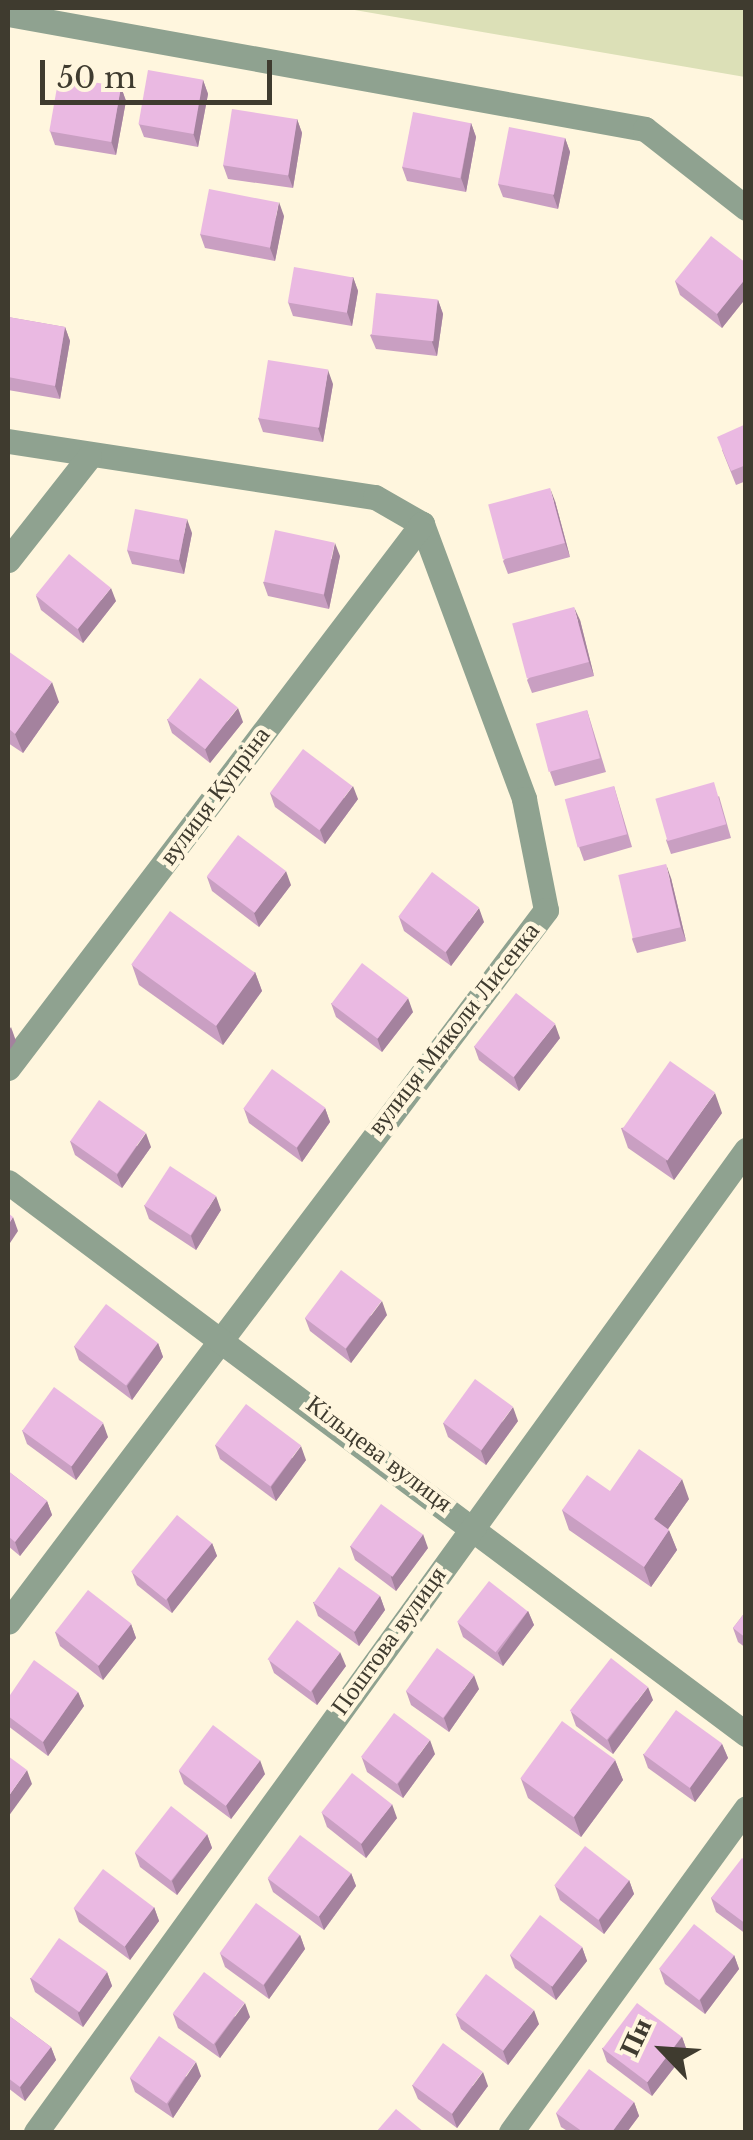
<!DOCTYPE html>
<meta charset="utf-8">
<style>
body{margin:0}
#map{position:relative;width:753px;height:2140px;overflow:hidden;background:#fff6de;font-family:"Libre Baskerville",serif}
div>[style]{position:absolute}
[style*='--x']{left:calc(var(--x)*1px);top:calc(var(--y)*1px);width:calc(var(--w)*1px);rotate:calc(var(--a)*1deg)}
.green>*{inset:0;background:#dce0b7}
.minor>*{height:25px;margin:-12.5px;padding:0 12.5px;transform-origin:12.5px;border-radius:12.5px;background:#8fa290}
.wall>*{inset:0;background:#c99fc2}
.shaded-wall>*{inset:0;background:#a4829e}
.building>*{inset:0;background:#eab9e2;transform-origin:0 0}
span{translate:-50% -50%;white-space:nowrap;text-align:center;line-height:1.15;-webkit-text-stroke:9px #fff6de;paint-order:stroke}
.street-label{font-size:25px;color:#3f3b2f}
.frame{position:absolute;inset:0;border:10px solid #3f3b2f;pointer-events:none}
.north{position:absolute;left:613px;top:2000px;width:100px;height:100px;-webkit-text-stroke:8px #fff6de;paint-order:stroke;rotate:295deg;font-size:28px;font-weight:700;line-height:40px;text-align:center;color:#3f3b2f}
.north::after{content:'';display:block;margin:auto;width:35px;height:45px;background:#3f3b2f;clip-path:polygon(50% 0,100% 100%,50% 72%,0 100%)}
.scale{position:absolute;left:40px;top:60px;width:232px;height:45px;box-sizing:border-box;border:5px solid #3f3b2f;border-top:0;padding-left:12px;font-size:30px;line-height:35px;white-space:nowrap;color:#3f3b2f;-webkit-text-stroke:8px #fff6de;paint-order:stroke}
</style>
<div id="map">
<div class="green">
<i style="clip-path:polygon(343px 8px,745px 8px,745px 77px)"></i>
</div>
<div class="minor">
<i style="--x:8;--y:14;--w:647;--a:10.23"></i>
<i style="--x:645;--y:129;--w:128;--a:38"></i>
<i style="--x:8;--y:441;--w:371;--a:8.7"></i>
<i style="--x:375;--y:497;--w:54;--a:29.9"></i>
<i style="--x:422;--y:524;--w:293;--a:69.6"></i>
<i style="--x:524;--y:799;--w:113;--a:78.8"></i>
<i style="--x:546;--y:910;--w:892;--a:127.08"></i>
<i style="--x:8;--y:560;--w:131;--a:-51.8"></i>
<i style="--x:8;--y:1068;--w:684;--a:-52.73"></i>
<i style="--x:8;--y:1182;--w:922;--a:36.8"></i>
<i style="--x:36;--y:2132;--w:1212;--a:-54.13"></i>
<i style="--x:511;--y:2132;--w:400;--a:-54"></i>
</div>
<div class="wall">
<i style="clip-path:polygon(203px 80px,208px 94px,198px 147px,144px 137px,139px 124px)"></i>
<i style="clip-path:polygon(121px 87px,126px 101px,116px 155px,55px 145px,50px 131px)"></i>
<i style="clip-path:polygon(297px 119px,302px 133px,293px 188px,228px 179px,223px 165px)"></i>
<i style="clip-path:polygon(471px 123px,476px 137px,466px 192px,407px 181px,402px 167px)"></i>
<i style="clip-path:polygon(565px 138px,570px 152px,558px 209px,503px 197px,498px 184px)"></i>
<i style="clip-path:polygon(284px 216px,275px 261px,205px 248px,200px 234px)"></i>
<i style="clip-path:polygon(746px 263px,746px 298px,722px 328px,680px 295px,675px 281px)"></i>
<i style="clip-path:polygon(353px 277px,358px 291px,352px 326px,293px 316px,288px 302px)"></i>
<i style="clip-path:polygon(438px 300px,443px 314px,437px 356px,376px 349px,370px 335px)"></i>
<i style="clip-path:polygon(8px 317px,65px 327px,70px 341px,60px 399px,8px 390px)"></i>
<i style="clip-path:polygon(333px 384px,323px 442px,263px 432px,258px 418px)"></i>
<i style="clip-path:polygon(746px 424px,746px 481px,736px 485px,722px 450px)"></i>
<i style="clip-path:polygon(555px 501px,570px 557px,508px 574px,503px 561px)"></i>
<i style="clip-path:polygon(192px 533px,184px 574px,132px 564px,127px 550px)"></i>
<i style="clip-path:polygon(340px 556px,329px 609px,268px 596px,263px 582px)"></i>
<i style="clip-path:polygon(36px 596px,116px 601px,83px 643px,41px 610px)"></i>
<i style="clip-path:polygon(580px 620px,594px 676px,532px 693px,527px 680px)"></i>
<i style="clip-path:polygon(8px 651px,59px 702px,23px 753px,8px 743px)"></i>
<i style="clip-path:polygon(587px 710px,606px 772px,555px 786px,550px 772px)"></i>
<i style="clip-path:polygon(167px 719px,243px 722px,210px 763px,172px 733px)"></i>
<i style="clip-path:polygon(614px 786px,632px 847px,584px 861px,579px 847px)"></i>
<i style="clip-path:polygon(270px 793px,358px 799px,325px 844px,275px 807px)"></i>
<i style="clip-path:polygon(719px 796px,731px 838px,671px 854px,666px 840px)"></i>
<i style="clip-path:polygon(207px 877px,291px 885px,259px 927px,212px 891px)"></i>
<i style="clip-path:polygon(671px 878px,686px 941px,637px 953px,632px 939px)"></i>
<i style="clip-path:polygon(399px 917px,484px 922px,451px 966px,404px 931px)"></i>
<i style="clip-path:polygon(132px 965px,255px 972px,262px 991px,223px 1045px,139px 985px)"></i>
<i style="clip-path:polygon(331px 1003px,413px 1012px,382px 1052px,336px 1017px)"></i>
<i style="clip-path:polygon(560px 1038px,519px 1091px,479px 1060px,474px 1046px)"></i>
<i style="clip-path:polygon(325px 1108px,330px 1122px,302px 1162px,249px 1123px,244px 1109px)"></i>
<i style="clip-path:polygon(722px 1113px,674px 1180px,628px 1148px,621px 1128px)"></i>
<i style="clip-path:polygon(70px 1141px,151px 1147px,122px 1188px,75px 1155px)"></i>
<i style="clip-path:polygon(144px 1205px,221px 1210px,196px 1250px,149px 1219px)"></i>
<i style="clip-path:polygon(387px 1315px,351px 1363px,310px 1331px,305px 1318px)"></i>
<i style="clip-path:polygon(158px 1343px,163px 1357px,132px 1400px,79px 1360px,74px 1346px)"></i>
<i style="clip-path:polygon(518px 1421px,486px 1465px,448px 1437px,443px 1423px)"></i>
<i style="clip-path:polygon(22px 1430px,108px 1437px,76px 1480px,27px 1444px)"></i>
<i style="clip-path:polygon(215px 1445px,306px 1460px,276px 1501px,220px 1459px)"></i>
<i style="clip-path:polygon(8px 1471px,47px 1501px,52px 1515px,20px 1556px,8px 1546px)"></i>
<i style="clip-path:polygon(610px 1491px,689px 1499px,668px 1529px,677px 1550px,651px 1587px,569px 1530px,562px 1510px)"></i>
<i style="clip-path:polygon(212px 1543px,217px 1556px,172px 1613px,137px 1585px,132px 1572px)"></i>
<i style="clip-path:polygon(350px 1546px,428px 1548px,396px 1591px,355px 1560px)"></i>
<i style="clip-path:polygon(380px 1596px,385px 1610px,359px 1646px,318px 1616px,313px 1602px)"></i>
<i style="clip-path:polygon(528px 1611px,534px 1625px,503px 1666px,463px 1637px,458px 1623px)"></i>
<i style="clip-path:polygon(746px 1611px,746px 1648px,738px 1642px,733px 1628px)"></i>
<i style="clip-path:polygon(131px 1624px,136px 1638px,103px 1680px,60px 1646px,55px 1632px)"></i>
<i style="clip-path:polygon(269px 1660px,346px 1666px,317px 1705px,274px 1673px)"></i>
<i style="clip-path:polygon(479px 1689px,449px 1732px,411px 1705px,406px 1691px)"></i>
<i style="clip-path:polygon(78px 1692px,84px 1706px,48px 1756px,8px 1726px,8px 1698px)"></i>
<i style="clip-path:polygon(653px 1700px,613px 1754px,576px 1726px,571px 1712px)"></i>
<i style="clip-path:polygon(722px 1744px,728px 1758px,695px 1802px,648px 1768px,643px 1754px)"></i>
<i style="clip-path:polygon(435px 1754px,403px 1798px,367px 1772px,362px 1758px)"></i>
<i style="clip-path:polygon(615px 1760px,623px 1780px,581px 1837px,528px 1798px,521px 1779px)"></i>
<i style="clip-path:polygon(179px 1771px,265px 1774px,231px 1819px,184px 1784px)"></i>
<i style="clip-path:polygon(322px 1813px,397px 1818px,366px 1858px,327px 1827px)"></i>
<i style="clip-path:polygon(207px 1834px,212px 1848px,177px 1895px,140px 1867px,135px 1853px)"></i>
<i style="clip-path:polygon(746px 1861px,746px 1934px,716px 1912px,711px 1898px)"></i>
<i style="clip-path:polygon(351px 1873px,356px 1886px,324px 1930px,273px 1892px,268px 1879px)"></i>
<i style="clip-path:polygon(629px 1880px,634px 1894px,604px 1934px,560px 1900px,555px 1886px)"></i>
<i style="clip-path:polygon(154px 1907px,159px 1921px,130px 1960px,79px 1922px,74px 1908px)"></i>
<i style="clip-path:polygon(300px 1935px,305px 1949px,269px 1999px,225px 1967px,220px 1953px)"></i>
<i style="clip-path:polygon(582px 1947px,587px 1961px,556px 2000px,515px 1968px,510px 1955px)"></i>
<i style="clip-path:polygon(734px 1955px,739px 1969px,705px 2014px,665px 1984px,660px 1970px)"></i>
<i style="clip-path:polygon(107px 1972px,112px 1986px,83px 2027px,35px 1992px,30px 1978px)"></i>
<i style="clip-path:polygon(173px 2014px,250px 2017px,220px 2058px,178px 2028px)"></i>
<i style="clip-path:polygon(8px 2015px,51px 2047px,56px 2060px,25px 2101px,8px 2088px)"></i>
<i style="clip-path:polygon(456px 2015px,539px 2024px,508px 2065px,461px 2029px)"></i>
<i style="clip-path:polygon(682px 2037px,687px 2051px,652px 2096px,607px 2062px,602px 2048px)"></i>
<i style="clip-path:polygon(201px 2076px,173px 2118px,135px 2092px,130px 2078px)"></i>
<i style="clip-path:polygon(412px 2085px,488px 2086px,457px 2128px,418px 2099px)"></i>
<i style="clip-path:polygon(634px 2102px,639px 2116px,627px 2132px,569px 2132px,561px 2127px,556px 2113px)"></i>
</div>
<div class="shaded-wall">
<i style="clip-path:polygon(203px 80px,208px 94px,198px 147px,193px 133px)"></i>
<i style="clip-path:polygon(121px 87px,126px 101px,116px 155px,111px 141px)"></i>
<i style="clip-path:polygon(297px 119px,302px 133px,293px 188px,288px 175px)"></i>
<i style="clip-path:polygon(471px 123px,476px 137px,466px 192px,461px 178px)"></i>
<i style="clip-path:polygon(565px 138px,570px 152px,558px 209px,553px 195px)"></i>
<i style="clip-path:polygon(279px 202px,284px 216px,275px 261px,270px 248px)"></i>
<i style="clip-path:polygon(353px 277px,358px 291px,352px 326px,347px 312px)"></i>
<i style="clip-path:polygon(746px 278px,746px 298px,722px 328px,717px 314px)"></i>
<i style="clip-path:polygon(438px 300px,443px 314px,437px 356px,432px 342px)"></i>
<i style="clip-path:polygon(65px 327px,70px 341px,60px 399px,55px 386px)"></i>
<i style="clip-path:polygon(328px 370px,333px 384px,323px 442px,318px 428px)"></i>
<i style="clip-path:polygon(550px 488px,555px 501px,570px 557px,565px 543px)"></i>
<i style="clip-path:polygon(187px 519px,192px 533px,184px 574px,179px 560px)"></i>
<i style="clip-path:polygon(335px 543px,340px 556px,329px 609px,324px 595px)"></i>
<i style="clip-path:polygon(111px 588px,116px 601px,83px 643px,78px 629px)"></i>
<i style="clip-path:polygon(574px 607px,580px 620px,594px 676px,589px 662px)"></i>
<i style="clip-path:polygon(52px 682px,59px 702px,23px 753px,15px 734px)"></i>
<i style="clip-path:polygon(238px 708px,243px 722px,210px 763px,205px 749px)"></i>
<i style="clip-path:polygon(353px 786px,358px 799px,325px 844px,320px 830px)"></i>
<i style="clip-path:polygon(666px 864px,671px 878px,686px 941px,681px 927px)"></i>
<i style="clip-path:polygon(286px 871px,291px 885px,259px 927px,254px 913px)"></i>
<i style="clip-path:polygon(479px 908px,484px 922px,451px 966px,446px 952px)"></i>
<i style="clip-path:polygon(255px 972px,262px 991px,223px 1045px,216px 1025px)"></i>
<i style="clip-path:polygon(408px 998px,413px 1012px,382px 1052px,377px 1038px)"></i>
<i style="clip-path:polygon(555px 1024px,560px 1038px,519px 1091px,514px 1077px)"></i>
<i style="clip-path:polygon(11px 1027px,16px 1041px,8px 1052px,8px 1032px)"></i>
<i style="clip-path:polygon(715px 1093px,722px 1113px,674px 1180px,666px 1161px)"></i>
<i style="clip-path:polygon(325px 1108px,330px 1122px,302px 1162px,297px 1148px)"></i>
<i style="clip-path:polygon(146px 1133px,151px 1147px,122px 1188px,117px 1175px)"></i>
<i style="clip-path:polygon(216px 1196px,221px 1210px,196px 1250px,191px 1236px)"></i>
<i style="clip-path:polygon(13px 1217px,18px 1231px,8px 1246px,8px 1225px)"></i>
<i style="clip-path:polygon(382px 1301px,387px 1315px,351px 1363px,346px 1349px)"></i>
<i style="clip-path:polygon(158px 1343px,163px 1357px,132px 1400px,127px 1386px)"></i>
<i style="clip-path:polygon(513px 1407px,518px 1421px,486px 1465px,481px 1451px)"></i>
<i style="clip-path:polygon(103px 1423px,108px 1437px,76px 1480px,71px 1466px)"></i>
<i style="clip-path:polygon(301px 1446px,306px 1460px,276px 1501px,271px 1487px)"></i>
<i style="clip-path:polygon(682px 1479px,689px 1499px,661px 1539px,654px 1519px)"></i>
<i style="clip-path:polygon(47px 1501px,52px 1515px,20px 1556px,15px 1542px)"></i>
<i style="clip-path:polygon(669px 1530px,677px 1550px,651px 1587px,644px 1567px)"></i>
<i style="clip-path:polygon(423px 1534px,428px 1548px,396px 1591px,391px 1577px)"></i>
<i style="clip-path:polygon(212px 1543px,217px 1556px,172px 1613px,167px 1599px)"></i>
<i style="clip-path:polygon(380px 1596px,385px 1610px,359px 1646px,354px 1632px)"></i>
<i style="clip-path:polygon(528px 1611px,534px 1625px,503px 1666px,498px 1653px)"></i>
<i style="clip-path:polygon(131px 1624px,136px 1638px,103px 1680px,98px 1666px)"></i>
<i style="clip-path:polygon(340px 1652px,346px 1666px,317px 1705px,312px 1691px)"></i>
<i style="clip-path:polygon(474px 1675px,479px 1689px,449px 1732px,444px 1718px)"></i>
<i style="clip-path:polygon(648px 1687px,653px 1700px,613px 1754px,608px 1740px)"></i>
<i style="clip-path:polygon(78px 1692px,84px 1706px,48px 1756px,43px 1742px)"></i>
<i style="clip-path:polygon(430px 1740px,435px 1754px,403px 1798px,398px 1784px)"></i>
<i style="clip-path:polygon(722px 1744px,728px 1758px,695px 1802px,690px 1788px)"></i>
<i style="clip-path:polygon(260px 1760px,265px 1774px,231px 1819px,226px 1805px)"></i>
<i style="clip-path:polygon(615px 1760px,623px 1780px,581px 1837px,574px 1817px)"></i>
<i style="clip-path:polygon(27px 1770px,32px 1784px,8px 1817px,8px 1797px)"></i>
<i style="clip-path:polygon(392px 1804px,397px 1818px,366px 1858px,361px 1844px)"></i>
<i style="clip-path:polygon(207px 1834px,212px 1848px,177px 1895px,172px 1881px)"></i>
<i style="clip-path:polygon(351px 1873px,356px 1886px,324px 1930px,319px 1916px)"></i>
<i style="clip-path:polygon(629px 1880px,634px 1894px,604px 1934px,599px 1920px)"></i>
<i style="clip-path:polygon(154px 1907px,159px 1921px,130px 1960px,125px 1946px)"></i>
<i style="clip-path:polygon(300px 1935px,305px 1949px,269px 1999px,264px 1985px)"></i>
<i style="clip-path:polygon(582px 1947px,587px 1961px,556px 2000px,551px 1986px)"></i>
<i style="clip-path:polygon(734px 1955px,739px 1969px,705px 2014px,700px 2000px)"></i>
<i style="clip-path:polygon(107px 1972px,112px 1986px,83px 2027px,78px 2013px)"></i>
<i style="clip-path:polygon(245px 2003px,250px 2017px,220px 2058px,215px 2044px)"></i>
<i style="clip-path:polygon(534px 2010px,539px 2024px,508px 2065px,503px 2051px)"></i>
<i style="clip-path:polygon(682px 2037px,687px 2051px,652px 2096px,647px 2082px)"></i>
<i style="clip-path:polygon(51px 2047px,56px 2060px,25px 2101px,20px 2087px)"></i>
<i style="clip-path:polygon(196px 2062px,201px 2076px,173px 2118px,168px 2104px)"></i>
<i style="clip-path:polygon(483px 2072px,488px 2086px,457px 2128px,452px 2114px)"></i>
<i style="clip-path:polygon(634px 2102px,639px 2116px,627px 2132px,612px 2132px)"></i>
</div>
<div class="building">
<i style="left:148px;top:70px;width:56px;height:55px;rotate:10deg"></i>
<i style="left:59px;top:76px;width:63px;height:56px;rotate:10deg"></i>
<i style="left:232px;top:109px;width:66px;height:57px;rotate:9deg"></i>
<i style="left:413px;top:112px;width:59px;height:56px;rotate:11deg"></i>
<i style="left:509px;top:127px;width:57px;height:58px;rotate:11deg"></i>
<i style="left:209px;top:189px;width:71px;height:46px;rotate:11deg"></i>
<i style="clip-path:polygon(711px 236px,746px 263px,746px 278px,717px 314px,675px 281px)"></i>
<i style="left:294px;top:267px;width:60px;height:36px;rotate:10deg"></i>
<i style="left:376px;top:293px;width:62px;height:42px;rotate:6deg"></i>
<i style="clip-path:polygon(8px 317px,65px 327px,55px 386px,8px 377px)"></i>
<i style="left:268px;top:360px;width:61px;height:59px;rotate:9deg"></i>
<i style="clip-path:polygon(746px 424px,746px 465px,731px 471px,717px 437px)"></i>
<i style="left:550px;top:488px;width:57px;height:64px;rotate:75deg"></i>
<i style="left:135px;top:509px;width:53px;height:42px;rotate:11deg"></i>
<i style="left:275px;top:530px;width:61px;height:53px;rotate:12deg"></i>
<i style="left:69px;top:554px;width:54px;height:53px;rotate:39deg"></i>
<i style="left:574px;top:607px;width:57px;height:64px;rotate:75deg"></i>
<i style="clip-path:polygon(8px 651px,52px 682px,15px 734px,8px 728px)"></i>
<i style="left:200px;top:678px;width:48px;height:53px;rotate:38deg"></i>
<i style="left:587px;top:710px;width:50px;height:53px;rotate:75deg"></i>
<i style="left:303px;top:749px;width:62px;height:55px;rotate:37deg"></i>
<i style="left:714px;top:782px;width:44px;height:61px;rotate:74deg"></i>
<i style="left:614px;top:786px;width:50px;height:51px;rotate:75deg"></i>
<i style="left:238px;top:835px;width:60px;height:52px;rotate:37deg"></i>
<i style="left:666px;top:864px;width:65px;height:49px;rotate:77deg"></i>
<i style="left:432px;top:872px;width:59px;height:56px;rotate:37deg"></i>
<i style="left:170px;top:911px;width:105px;height:66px;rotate:36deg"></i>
<i style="left:362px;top:963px;width:58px;height:51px;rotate:37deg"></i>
<i style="left:516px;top:993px;width:50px;height:68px;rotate:38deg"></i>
<i style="left:670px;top:1061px;width:55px;height:83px;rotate:35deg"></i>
<i style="left:272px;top:1069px;width:66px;height:49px;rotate:36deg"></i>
<i style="left:99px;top:1100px;width:57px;height:50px;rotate:35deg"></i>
<i style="left:170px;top:1166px;width:55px;height:47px;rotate:33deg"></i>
<i style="clip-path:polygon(8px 1213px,13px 1217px,8px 1225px)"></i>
<i style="left:341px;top:1270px;width:51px;height:60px;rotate:37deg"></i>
<i style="left:106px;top:1304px;width:65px;height:53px;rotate:37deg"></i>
<i style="left:475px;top:1379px;width:47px;height:54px;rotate:36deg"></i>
<i style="left:54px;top:1387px;width:61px;height:54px;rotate:36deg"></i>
<i style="left:246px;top:1404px;width:69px;height:51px;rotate:37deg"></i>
<i style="clip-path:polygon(639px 1449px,682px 1479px,654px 1519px,669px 1530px,644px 1567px,562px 1510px,587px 1475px,610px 1491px)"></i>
<i style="clip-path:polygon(8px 1471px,47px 1501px,15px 1542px,8px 1536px)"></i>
<i style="left:381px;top:1504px;width:52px;height:52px;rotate:36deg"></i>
<i style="left:177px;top:1515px;width:45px;height:73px;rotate:39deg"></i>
<i style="left:339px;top:1567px;width:50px;height:44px;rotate:35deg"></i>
<i style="left:489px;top:1581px;width:49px;height:52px;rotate:38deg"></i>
<i style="left:88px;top:1590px;width:55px;height:53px;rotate:38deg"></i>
<i style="clip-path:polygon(746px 1611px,746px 1638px,733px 1628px)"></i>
<i style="left:297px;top:1620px;width:54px;height:49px;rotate:37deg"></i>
<i style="left:437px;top:1648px;width:46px;height:53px;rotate:36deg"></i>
<i style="left:611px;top:1658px;width:47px;height:67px;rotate:38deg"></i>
<i style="clip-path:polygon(34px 1660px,78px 1692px,43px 1742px,8px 1716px,8px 1698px)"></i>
<i style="left:676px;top:1710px;width:57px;height:55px;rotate:36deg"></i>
<i style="left:394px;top:1713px;width:45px;height:55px;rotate:37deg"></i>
<i style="left:562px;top:1721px;width:66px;height:71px;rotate:36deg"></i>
<i style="left:213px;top:1725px;width:59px;height:57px;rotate:37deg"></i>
<i style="clip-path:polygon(8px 1756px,27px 1770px,8px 1797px)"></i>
<i style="left:352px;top:1773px;width:51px;height:50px;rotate:38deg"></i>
<i style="left:171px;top:1806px;width:46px;height:59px;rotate:38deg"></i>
<i style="left:300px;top:1835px;width:64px;height:54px;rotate:37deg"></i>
<i style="left:585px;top:1846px;width:56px;height:50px;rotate:38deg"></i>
<i style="clip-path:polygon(742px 1858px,746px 1861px,746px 1924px,711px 1898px)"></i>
<i style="left:103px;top:1869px;width:64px;height:49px;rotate:37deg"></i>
<i style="left:256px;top:1903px;width:54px;height:62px;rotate:36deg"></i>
<i style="left:540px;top:1915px;width:53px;height:50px;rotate:37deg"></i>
<i style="left:694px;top:1924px;width:51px;height:57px;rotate:38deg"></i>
<i style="left:59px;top:1938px;width:59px;height:49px;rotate:35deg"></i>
<i style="left:204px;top:1972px;width:51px;height:52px;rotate:37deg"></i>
<i style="left:486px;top:1974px;width:60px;height:51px;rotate:37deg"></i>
<i style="left:637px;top:2003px;width:56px;height:57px;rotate:37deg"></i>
<i style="clip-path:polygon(8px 2015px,51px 2047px,20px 2087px,8px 2078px)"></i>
<i style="left:159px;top:2036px;width:45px;height:51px;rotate:35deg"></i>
<i style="left:443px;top:2043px;width:49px;height:52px;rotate:36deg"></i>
<i style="clip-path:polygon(589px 2069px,634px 2102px,612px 2132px,583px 2132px,556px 2113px)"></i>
<i style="clip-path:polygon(396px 2109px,424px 2132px,376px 2132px)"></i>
</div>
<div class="street-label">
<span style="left:215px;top:796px;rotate:-53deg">вулиця Купріна</span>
<span style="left:454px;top:1029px;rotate:-52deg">вулиця Миколи Лисенка</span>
<span style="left:379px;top:1454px;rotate:37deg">Кільцева вулиця</span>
<span style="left:389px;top:1641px;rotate:-54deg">Поштова вулиця</span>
</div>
<div class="frame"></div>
<div class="north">Пн</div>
<div class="scale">50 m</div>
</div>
